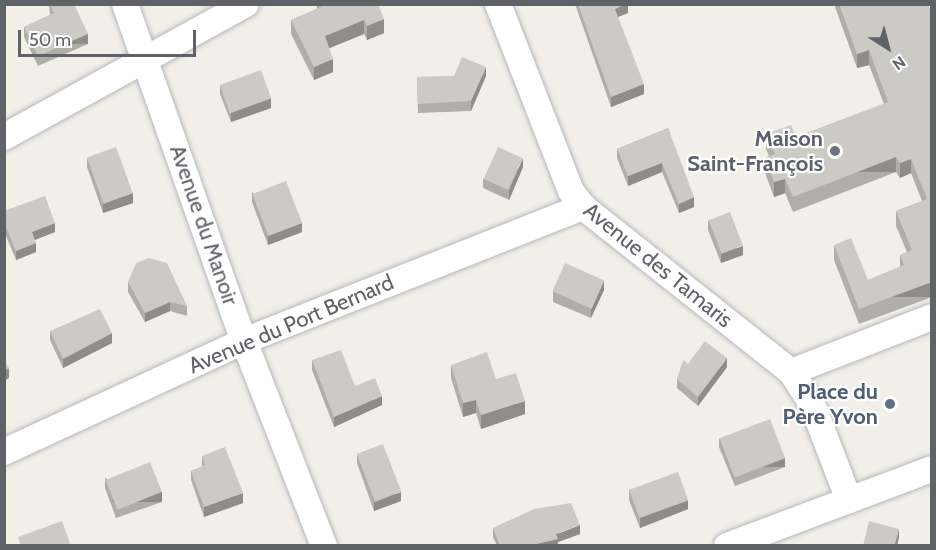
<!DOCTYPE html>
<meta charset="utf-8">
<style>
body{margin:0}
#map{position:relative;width:936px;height:550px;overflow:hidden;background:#f1efe8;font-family:Cabin,sans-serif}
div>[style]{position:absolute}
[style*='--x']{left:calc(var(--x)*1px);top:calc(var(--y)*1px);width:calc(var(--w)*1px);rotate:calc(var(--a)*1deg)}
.roads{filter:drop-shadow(0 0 2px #b5b8bc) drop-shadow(0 0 2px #b5b8bc)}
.street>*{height:26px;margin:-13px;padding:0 13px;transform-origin:13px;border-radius:13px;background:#fff}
.wall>*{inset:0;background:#afaea9}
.shaded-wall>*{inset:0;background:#8f8d8a;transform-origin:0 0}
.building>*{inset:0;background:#cccac5;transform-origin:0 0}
.dots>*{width:16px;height:16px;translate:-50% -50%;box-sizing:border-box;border:3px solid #fff;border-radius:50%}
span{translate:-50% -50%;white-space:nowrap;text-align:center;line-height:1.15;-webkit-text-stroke:4.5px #fff;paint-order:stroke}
.worship-label{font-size:22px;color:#5b616d;font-weight:700}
.right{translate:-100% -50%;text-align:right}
.street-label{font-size:22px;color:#5f6368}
.service-label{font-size:22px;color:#4e5e75;font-weight:700}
.frame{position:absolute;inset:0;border:6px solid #5f6368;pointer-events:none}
.north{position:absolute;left:858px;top:18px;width:60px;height:60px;-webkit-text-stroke:4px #fff;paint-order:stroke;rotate:144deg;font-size:16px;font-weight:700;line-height:24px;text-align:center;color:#5f6368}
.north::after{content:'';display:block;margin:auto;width:21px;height:27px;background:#5f6368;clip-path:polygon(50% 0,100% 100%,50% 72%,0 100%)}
.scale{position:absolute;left:18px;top:30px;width:178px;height:27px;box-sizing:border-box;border:3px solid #5f6368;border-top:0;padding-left:8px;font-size:18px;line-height:21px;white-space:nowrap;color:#5f6368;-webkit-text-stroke:4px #fff;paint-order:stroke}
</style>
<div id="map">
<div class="roads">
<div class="street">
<i style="--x:125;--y:4;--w:357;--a:70.6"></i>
<i style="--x:244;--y:341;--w:220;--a:68.7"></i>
<i style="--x:498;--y:4;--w:201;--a:68.7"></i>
<i style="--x:571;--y:191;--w:20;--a:53"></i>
<i style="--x:583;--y:207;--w:265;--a:38.4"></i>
<i style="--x:4;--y:137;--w:276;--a:-28.8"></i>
<i style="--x:4;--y:452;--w:264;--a:-24.8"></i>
<i style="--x:244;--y:341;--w:365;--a:-21.6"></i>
<i style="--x:849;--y:500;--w:103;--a:-111.1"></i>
<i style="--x:812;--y:404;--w:38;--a:-123"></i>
<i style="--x:791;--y:372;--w:151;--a:-21.3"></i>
<i style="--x:727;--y:546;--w:219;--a:-20.6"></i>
</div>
</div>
<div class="wall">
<i style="clip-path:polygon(49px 4px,74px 4px,88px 44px,38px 66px,24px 37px,24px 27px,50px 15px)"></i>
<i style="clip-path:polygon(317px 4px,378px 4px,384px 33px,367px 40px,364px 34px,329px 48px,333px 72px,314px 80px,291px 34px,291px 20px,317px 9px)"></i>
<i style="clip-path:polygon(575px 4px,628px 4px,628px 13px,618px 17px,644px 94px,611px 107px)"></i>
<i style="clip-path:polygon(834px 4px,928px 4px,932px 297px,859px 324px,834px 260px,834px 245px,868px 280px,900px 267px,900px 255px,907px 252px,896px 226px,896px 211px,922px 201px,911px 173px,900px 178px,896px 172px,793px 212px,785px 193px,774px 197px,765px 173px,765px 158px,769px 156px,766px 149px,766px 134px,796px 137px,884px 104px,869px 65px,857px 68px)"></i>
<i style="clip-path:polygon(486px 76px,471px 111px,418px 113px,417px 77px)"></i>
<i style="clip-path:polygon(220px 85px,271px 108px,231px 122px,220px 94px)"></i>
<i style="clip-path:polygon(668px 128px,694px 207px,679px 213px,662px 172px,628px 186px,617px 158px,617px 149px)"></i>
<i style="clip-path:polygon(87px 158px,133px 203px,103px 213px,87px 167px)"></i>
<i style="clip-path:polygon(523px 167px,509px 200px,483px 188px,483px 179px)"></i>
<i style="clip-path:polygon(252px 192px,302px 232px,268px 245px,252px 202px)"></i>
<i style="clip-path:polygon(4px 211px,55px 232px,35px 240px,36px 252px,16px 260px,4px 231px)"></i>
<i style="clip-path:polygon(708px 220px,743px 255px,721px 263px,708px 230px)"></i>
<i style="clip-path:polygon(128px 282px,187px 306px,187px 316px,170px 311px,145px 322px,128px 292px)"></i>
<i style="clip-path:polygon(604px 290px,591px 318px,553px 302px,553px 292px)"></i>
<i style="clip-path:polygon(50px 331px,112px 343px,63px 368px,50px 340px)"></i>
<i style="clip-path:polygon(312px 360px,355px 386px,382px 405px,334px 427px,312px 370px)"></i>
<i style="clip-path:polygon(451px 365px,496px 379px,525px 414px,481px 429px,476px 413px,463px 417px,451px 378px)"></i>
<i style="clip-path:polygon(727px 367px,698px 406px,677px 388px,677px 379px)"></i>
<i style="clip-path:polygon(719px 438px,785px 467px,735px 486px,719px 447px)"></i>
<i style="clip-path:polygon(357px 454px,401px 501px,374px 511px,357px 463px)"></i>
<i style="clip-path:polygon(202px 456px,243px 503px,204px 517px,191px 480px,191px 471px,202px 467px)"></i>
<i style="clip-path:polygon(105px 478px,162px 502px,116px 518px,105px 488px)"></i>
<i style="clip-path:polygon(629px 490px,688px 509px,640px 528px,629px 500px)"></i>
<i style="clip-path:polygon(493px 528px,580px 534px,558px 542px,558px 546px,497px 546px,493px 537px)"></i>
</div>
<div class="shaded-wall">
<i style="clip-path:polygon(626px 4px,628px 4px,628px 13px,615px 18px,615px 9px)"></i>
<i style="clip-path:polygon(384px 19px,384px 33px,367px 40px,367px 26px)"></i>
<i style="clip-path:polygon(364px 20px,364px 34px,325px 50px,325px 36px)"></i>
<i style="left:88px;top:34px;width:10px;height:55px;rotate:90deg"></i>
<i style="clip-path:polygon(869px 50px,869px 65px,857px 68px,857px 54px)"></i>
<i style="clip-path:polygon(333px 59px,333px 72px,314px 80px,314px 67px)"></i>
<i style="clip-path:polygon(486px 67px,486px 76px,471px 111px,471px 101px)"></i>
<i style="clip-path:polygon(644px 84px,644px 94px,611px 107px,611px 97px)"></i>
<i style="clip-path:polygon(271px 98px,271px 108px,231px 122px,231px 113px)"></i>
<i style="left:896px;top:157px;width:15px;height:110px;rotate:90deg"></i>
<i style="clip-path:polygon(523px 158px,523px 167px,509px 200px,509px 190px)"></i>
<i style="clip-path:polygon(911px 159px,911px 173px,900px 178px,900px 163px)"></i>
<i style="clip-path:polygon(662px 163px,662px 172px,628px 186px,628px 176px)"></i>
<i style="clip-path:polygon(785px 179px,785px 193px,774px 197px,774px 182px)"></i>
<i style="clip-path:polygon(133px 193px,133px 203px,103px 213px,103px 204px)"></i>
<i style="clip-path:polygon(694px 197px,694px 207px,679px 213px,679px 204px)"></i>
<i style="clip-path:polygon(55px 223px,55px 232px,32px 241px,32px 232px)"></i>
<i style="clip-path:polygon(302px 223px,302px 232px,268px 245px,268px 235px)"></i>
<i style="clip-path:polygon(36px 243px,36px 252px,16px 260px,16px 251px)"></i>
<i style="clip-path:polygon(743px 246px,743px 255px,721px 263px,721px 254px)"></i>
<i style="clip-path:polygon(604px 280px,604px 290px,591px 318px,591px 309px)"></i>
<i style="left:932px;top:282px;width:15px;height:78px;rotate:90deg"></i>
<i style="clip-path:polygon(170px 302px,170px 311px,145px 322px,145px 313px)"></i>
<i style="clip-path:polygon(112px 333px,112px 343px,63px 368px,63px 359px)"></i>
<i style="clip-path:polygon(727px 358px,727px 367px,698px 406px,698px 397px)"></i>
<i style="clip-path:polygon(9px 368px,9px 378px,4px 381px,4px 371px)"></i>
<i style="clip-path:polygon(382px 396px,382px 405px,334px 427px,334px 417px)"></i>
<i style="clip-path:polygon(476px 400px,476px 413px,463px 417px,463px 403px)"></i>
<i style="clip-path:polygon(525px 401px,525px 414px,481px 429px,481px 415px)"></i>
<i style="left:785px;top:458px;width:9px;height:53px;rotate:90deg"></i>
<i style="left:162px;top:492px;width:10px;height:49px;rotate:90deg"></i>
<i style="clip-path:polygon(401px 492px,401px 501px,374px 511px,374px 502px)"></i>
<i style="clip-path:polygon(243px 493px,243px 503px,204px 517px,204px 507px)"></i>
<i style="clip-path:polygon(688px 500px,688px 509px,640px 528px,640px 518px)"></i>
<i style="clip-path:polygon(580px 525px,580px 534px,558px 542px,558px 546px,528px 546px)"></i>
<i style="clip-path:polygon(899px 529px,899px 538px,897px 546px,894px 546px)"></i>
</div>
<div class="building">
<i style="clip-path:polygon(50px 4px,74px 4px,88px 34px,38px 56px,24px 27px,54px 13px)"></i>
<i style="clip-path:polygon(320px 4px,378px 4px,384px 19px,367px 26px,364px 20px,325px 36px,333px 59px,314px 67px,291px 20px,321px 7px)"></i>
<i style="clip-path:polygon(578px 4px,626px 4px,615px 9px,644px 84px,611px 97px)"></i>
<i style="clip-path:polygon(839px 4px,928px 4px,932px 14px,932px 282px,859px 309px,834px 245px,851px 238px,868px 280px,904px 265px,900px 255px,912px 250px,896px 211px,927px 199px,911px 159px,900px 163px,896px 157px,793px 197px,785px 179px,774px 182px,765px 158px,775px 154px,766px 134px,791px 125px,796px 137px,888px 102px,869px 50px,857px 54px)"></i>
<i style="clip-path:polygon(462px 57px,486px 67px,471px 101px,418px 104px,417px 77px,454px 76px)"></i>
<i style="left:261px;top:70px;width:30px;height:44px;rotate:70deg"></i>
<i style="clip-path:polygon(668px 128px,694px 197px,679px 204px,662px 163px,628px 176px,617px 149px)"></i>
<i style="left:116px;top:147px;width:49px;height:31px;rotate:70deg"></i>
<i style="left:498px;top:147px;width:27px;height:35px;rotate:24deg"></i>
<i style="left:286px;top:181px;width:45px;height:36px;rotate:69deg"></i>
<i style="clip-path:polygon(45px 196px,55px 223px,32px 232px,36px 243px,16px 251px,4px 222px,4px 211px)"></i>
<i style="left:730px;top:212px;width:36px;height:23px;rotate:69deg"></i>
<i style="clip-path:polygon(149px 258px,167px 263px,187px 306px,170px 302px,145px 313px,128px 282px,136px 263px)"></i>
<i style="left:565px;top:263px;width:43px;height:31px;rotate:24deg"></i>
<i style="clip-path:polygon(100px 309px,112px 333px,63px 359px,50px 331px)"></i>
<i style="clip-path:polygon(705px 341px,727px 358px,698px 397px,677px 379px,683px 360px,688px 364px)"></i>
<i style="clip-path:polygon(341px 350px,355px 386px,375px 378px,382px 396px,334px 417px,312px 360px)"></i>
<i style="clip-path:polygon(487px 352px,496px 379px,516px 373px,525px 401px,481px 415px,476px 400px,463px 403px,451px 365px)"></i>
<i style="clip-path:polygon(4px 359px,9px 368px,4px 371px)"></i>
<i style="left:770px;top:419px;width:42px;height:54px;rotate:69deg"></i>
<i style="left:383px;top:444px;width:51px;height:28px;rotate:69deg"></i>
<i style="clip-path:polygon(225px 447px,243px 493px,204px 507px,191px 471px,205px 465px,202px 456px)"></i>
<i style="left:150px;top:462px;width:32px;height:48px;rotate:68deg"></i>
<i style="left:678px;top:472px;width:30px;height:52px;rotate:70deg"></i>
<i style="clip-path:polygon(571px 503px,580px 525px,556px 534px,558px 539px,528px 546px,500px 546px,493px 528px,534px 509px)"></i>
<i style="clip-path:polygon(62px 521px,71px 546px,21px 546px,18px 537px)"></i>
<i style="clip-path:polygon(869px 521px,899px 529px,894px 546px,863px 546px)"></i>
</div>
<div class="dots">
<i style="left:835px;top:151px;background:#6b7280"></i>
<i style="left:890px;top:404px;background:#5c6f8a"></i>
</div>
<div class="worship-label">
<span class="right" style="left:823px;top:151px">Maison<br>Saint-François</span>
</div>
<div class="street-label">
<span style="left:204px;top:225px;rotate:71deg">Avenue du Manoir</span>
<span style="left:658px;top:265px;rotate:39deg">Avenue des Tamaris</span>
<span style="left:291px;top:324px;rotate:-23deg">Avenue du Port Bernard</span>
</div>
<div class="service-label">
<span class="right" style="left:878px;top:404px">Place du<br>Père Yvon</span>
</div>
<div class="frame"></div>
<div class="north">N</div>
<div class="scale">50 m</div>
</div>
